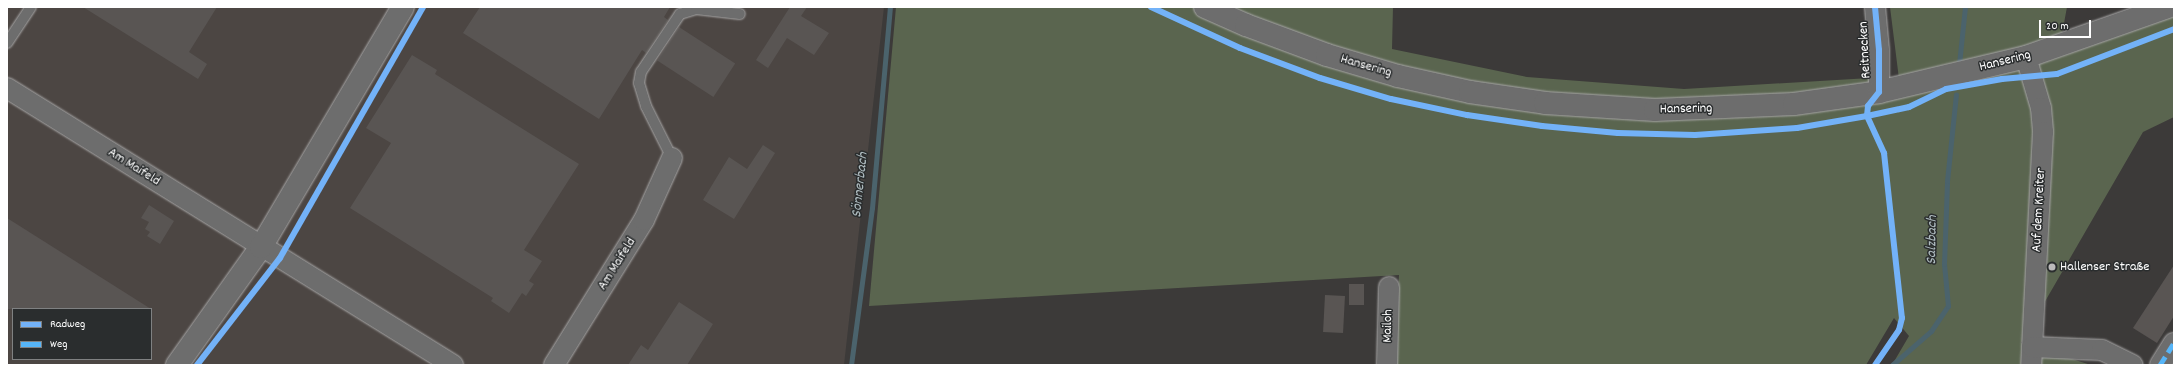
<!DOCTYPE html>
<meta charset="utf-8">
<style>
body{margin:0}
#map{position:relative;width:2181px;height:372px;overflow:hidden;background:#3c3a39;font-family:Dekko,sans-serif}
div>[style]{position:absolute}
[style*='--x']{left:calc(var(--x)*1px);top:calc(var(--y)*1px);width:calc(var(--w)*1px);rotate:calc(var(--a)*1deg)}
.built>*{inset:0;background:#4c4643}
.green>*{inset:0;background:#5a654f}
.stream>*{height:5px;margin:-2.5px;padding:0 2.5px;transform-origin:2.5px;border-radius:2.5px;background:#4b636c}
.building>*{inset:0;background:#595553;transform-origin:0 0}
.roads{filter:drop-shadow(0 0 1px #a7a6a6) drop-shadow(0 0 1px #a7a6a6)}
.lane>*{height:10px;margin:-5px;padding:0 5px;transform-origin:5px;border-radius:5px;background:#6d6d6d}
.street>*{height:20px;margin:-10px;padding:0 10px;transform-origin:10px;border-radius:10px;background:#6d6d6d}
.secondary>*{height:22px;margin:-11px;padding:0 11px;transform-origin:11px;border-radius:11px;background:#6d6d6d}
.quiet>*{height:5px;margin-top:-2.5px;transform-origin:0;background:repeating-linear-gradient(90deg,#56b5f8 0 10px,transparent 0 15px)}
.cycleway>*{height:6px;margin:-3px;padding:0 3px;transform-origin:3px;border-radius:3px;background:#73b2f8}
.dots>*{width:11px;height:11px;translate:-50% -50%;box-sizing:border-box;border:2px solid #2a2d2e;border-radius:50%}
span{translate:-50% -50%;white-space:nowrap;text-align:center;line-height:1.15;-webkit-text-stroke:3px #2a2d2e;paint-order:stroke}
.street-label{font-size:14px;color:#fff}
.poi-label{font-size:14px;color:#fff}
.left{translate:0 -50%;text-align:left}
.water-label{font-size:15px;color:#aebbbf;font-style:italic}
.frame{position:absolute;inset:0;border:8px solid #fff;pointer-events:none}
.legend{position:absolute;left:12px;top:308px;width:140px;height:52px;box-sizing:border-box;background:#2a2d2e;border:1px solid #7f8182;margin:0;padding:5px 7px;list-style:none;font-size:12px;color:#fff}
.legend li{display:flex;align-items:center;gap:8px;height:20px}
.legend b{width:20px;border:1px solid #7f8182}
.scale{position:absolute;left:2039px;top:20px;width:52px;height:18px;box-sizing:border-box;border:2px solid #fff;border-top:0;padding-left:5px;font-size:12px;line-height:14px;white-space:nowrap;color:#fff;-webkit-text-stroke:3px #2a2d2e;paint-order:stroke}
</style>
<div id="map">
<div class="built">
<i style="clip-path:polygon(evenodd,7px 7px,884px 7px,844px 365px,7px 365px,7px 7px,13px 309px,151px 309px,151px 359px,13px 359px,13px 309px)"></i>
</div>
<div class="green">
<i style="clip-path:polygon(896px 7px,1393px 7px,1392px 49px,1527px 77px,1684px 89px,1870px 78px,1899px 79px,1890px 7px,2067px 7px,2062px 34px,2174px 7px,2174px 117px,2143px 132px,2021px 343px,2091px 365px,1892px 365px,1909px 336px,1894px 318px,1866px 365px,1394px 365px,1399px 275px,869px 306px)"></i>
</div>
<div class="stream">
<i style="--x:1959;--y:64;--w:57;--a:-84"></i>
<i style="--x:851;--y:365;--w:158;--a:-82.4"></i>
<i style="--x:872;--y:208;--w:202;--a:-84.9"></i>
<i style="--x:1892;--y:365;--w:52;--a:-41.1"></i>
<i style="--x:1931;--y:331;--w:30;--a:-56"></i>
<i style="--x:1948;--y:306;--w:42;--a:-95.4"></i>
<i style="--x:1944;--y:264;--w:83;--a:-87.9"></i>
<i style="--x:1947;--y:181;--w:87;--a:-84.1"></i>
</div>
<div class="building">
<i style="clip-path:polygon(83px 7px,217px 7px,189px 52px,207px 64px,198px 79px)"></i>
<i style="clip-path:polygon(480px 7px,670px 7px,664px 17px,668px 20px,646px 53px,642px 50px,599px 119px,463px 33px)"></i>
<i style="clip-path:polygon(790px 7px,807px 7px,801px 16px,829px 33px,814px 55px,787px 38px,768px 68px,756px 60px)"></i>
<i style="left:679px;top:27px;width:67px;height:40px;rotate:33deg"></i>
<i style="clip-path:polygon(412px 55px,437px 70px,435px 74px,579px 164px,524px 250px,542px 261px,529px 281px,534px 284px,526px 296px,522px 293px,509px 313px,491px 301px,493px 298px,350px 208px,391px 143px,366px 128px)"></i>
<i style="clip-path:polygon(763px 145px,775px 153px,734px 219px,703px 200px,729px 157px,747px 169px)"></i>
<i style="clip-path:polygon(149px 205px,174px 221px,160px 244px,147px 236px,150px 232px,145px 229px,149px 222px,141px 218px)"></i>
<i style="clip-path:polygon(7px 218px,151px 309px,7px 309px)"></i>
<i style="clip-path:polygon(2174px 265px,2174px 316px,2157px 343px,2133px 328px)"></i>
<i style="left:1364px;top:284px;width:21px;height:15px;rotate:90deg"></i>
<i style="left:1325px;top:295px;width:20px;height:37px;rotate:3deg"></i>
<i style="clip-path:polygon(679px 302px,713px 324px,687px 365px,628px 365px,641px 345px,648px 350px)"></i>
</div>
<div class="roads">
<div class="lane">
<i style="--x:7;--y:43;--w:43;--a:-56.3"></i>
<i style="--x:672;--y:158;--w:58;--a:-116.6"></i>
<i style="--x:646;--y:106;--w:24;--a:-107"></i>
<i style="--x:639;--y:83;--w:11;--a:-80"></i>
<i style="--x:641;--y:72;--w:70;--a:-56.1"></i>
<i style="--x:680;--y:14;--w:17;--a:-17"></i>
<i style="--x:696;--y:9;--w:44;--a:6.5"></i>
</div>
<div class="street">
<i style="--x:1875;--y:7;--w:43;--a:84.7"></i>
<i style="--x:1879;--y:50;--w:42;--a:90"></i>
<i style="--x:2026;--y:57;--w:53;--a:73.6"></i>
<i style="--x:2041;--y:108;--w:24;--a:85"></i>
<i style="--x:2043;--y:132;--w:233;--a:92.9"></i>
<i style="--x:7;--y:88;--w:525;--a:31.84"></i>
<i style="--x:2032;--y:347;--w:70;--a:2.5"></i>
<i style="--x:2102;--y:350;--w:34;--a:26"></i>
<i style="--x:554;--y:365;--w:171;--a:-58.2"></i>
<i style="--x:644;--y:220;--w:68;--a:-65.7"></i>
<i style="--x:1387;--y:365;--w:78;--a:-88.5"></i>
<i style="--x:2160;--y:365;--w:26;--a:-58"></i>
</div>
<div class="secondary">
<i style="--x:1205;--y:7;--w:45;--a:23.7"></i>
<i style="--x:1246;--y:25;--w:86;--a:20.3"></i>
<i style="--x:1327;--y:55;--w:74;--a:16.5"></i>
<i style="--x:1398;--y:76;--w:74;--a:12.5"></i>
<i style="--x:1470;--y:92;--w:76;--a:8.3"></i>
<i style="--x:1545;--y:103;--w:110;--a:3.6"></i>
<i style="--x:1655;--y:110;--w:139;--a:-2.5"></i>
<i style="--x:1794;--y:104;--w:86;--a:-8"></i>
<i style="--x:1879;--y:92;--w:151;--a:-13.4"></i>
<i style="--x:2026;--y:57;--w:151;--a:-19.4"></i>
<i style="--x:177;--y:365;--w:145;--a:-54.6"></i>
<i style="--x:261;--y:247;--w:279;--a:-59.4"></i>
</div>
</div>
<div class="quiet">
<i style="--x:2160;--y:365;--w:26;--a:-58"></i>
</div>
<div class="cycleway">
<i style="--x:1151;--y:7;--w:98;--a:24.7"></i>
<i style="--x:1240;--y:48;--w:85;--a:20.6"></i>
<i style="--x:1320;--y:78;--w:74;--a:16.5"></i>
<i style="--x:1391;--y:99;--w:78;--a:11.9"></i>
<i style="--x:1467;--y:115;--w:76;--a:8.3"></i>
<i style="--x:1542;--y:126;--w:76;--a:5.3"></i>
<i style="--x:1618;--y:133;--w:77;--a:1.5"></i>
<i style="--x:1695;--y:135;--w:102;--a:-3.9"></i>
<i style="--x:1797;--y:128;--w:71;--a:-9.7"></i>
<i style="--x:1867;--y:116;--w:43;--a:-12.1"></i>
<i style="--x:1909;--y:107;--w:41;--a:-25.9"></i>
<i style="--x:1946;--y:89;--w:57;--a:-10.1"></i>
<i style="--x:2002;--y:79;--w:55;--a:-5.2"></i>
<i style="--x:2057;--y:74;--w:125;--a:-21"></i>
<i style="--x:1875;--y:7;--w:43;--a:84.7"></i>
<i style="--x:1879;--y:50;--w:42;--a:90"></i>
<i style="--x:1879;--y:92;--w:18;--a:128"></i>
<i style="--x:1868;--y:106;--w:10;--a:96"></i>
<i style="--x:1867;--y:116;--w:41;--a:65.3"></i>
<i style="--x:1884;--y:153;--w:166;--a:83.8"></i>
<i style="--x:1902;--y:318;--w:12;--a:104"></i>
<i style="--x:1899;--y:330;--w:42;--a:124.4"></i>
<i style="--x:197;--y:365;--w:135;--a:-52.2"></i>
<i style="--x:280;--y:258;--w:289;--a:-60.3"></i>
</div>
<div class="dots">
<i style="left:2052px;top:267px;background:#bbbaba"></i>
</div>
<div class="street-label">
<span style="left:1865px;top:50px;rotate:-93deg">Reitnecken</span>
<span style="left:2005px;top:61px;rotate:-14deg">Hansering</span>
<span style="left:1366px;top:66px;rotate:16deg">Hansering</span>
<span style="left:1686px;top:109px;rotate:-1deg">Hansering</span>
<span style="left:134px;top:167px;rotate:32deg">Am Maifeld</span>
<span style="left:2039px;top:210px;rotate:-87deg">Auf dem Kreiter</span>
<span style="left:617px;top:264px;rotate:-58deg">Am Maifeld</span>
<span style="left:1388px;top:326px;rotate:-89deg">Mailoh</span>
</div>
<div class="poi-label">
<span class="left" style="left:2060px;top:267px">Hallenser Straße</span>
</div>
<div class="water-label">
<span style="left:861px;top:185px;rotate:-84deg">Sönnerbach</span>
<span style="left:1933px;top:240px;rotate:-89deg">Salzbach</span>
</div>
<div class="frame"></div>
<ul class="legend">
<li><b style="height:5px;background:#73b2f8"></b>Radweg</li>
<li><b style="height:5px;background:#56b5f8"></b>Weg</li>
</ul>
<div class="scale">20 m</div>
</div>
